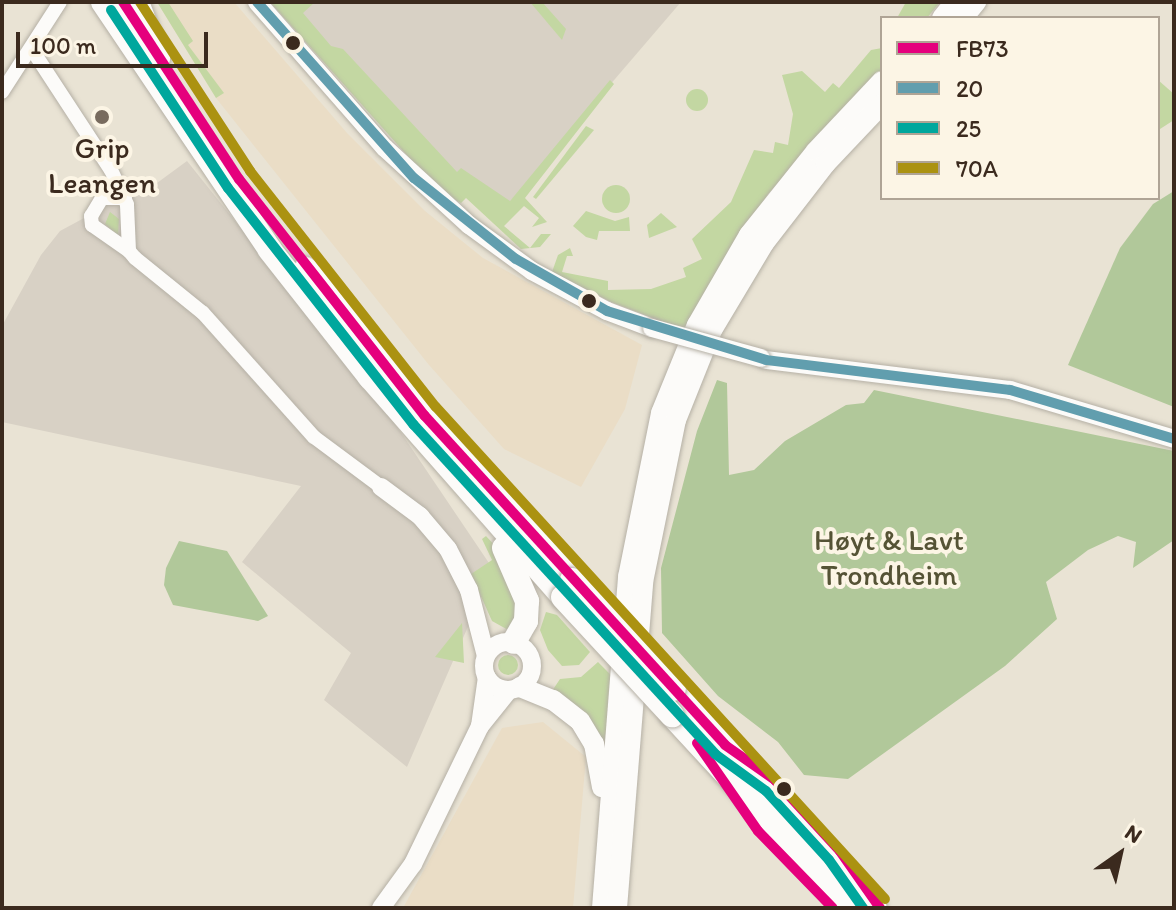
<!DOCTYPE html>
<meta charset="utf-8">
<style>
body{margin:0}
#map{position:relative;width:1176px;height:910px;overflow:hidden;background:#e9e3d4;font-family:Itim,sans-serif}
div>[style]{position:absolute}
[style*='--x']{left:calc(var(--x)*1px);top:calc(var(--y)*1px);width:calc(var(--w)*1px);rotate:calc(var(--a)*1deg)}
.built>*{inset:0;background:#eaddc6}
.industrial>*{inset:0;background:#d8d1c5}
.green>*{inset:0;background:#c3d7a2}
.round{border-radius:50%}
.forest>*{inset:0;background:#b1c89a}
.roads{filter:drop-shadow(0 0 2px #b5b0a5) drop-shadow(0 0 2px #b5b0a5)}
.minor>*{height:14px;margin:-7px;padding:0 7px;transform-origin:7px;border-radius:7px;background:#fcfbf9}
.tertiary>*{height:18px;margin:-9px;padding:0 9px;transform-origin:9px;border-radius:9px;background:#fcfbf9}
.tertiary>.ring{margin:-9px;padding:0;box-sizing:content-box;background:none;border:18px solid #fcfbf9;border-radius:50%}
.secondary>*{height:20px;margin:-10px;padding:0 10px;transform-origin:10px;border-radius:10px;background:#fcfbf9}
.trunk>*{height:24px;margin:-12px;padding:0 12px;transform-origin:12px;border-radius:12px;background:#fcfbf9}
.bridges{filter:drop-shadow(0 0 2px #b5b0a5) drop-shadow(0 0 2px #b5b0a5)}
.tertiary-bridge>*{height:18px;margin:-9px;padding:0 9px;transform-origin:9px;border-radius:9px;background:#fcfbf9}
.trunk-bridge>*{height:24px;margin:-12px;padding:0 12px;transform-origin:12px;border-radius:12px;background:#fcfbf9}
.bus-1>*{height:10px;margin:-5px;padding:0 5px;transform-origin:5px;border-radius:5px;background:#e5007d}
.bus-2>*{height:10px;margin:-5px;padding:0 5px;transform-origin:5px;border-radius:5px;background:#619eae}
.bus-3>*{height:10px;margin:-5px;padding:0 5px;transform-origin:5px;border-radius:5px;background:#00a79d}
.bus-4>*{height:10px;margin:-5px;padding:0 5px;transform-origin:5px;border-radius:5px;background:#ab9211}
.dots>*{width:22px;height:22px;translate:-50% -50%;box-sizing:border-box;border:4px solid #fcf5e5;border-radius:50%}
span{translate:-50% -50%;white-space:nowrap;text-align:center;line-height:1.15;-webkit-text-stroke:8px #fcf5e5;paint-order:stroke}
.poi-label{font-size:30px;color:#3b2a1e}
.park-label{font-size:30px;color:#555335}
.frame{position:absolute;inset:0;border:4px solid #3b2a1e;pointer-events:none}
.legend{position:absolute;left:880px;top:16px;width:280px;height:184px;box-sizing:border-box;background:#fcf5e5;border:2px solid #afa495;margin:0;padding:10px 14px;list-style:none;font-size:24px;color:#3b2a1e}
.legend li{display:flex;align-items:center;gap:16px;height:40px}
.legend b{width:40px;border:2px solid #afa495}
.north{position:absolute;left:1080px;top:814px;width:80px;height:80px;-webkit-text-stroke:6px #fcf5e5;paint-order:stroke;rotate:34deg;font-size:22px;font-weight:700;line-height:32px;text-align:center;color:#3b2a1e}
.north::after{content:'';display:block;margin:auto;width:28px;height:36px;background:#3b2a1e;clip-path:polygon(50% 0,100% 100%,50% 72%,0 100%)}
.scale{position:absolute;left:16px;top:32px;width:192px;height:36px;box-sizing:border-box;border:4px solid #3b2a1e;border-top:0;padding-left:10px;font-size:24px;line-height:28px;white-space:nowrap;color:#3b2a1e;-webkit-text-stroke:6px #fcf5e5;paint-order:stroke}
</style>
<div id="map">
<div class="built">
<i style="clip-path:polygon(157px 2px,234px 2px,347px 133px,425px 211px,483px 258px,642px 345px,625px 409px,581px 487px,504px 449px,429px 365px,216px 98px)"></i>
<i style="clip-path:polygon(543px 722px,586px 757px,573px 908px,403px 908px,502px 728px)"></i>
</div>
<div class="industrial">
<i style="clip-path:polygon(286px 2px,681px 2px,495px 219px)"></i>
<i style="clip-path:polygon(187px 161px,383px 406px,493px 569px,407px 767px,324px 700px,351px 653px,242px 562px,301px 486px,2px 422px,2px 326px,41px 255px,60px 231px,86px 217px,106px 184px,142px 194px)"></i>
</div>
<div class="green">
<i style="clip-path:polygon(157px 2px,168px 2px,193px 41px,188px 45px,224px 93px,216px 98px)"></i>
<i style="clip-path:polygon(270px 2px,315px 2px,303px 13px,331px 46px,343px 49px,457px 172px,461px 168px,510px 201px,610px 80px,614px 84px,525px 198px,547px 222px,532px 227px,539px 218px,524px 206px,504px 226px,530px 248px,541px 234px,551px 234px,540px 247px,521px 249px,466px 198px,461px 203px,438px 190px)"></i>
<i style="clip-path:polygon(530px 2px,542px 2px,566px 29px,562px 40px)"></i>
<i style="clip-path:polygon(906px 2px,940px 2px,927px 18px,897px 18px)"></i>
<i style="clip-path:polygon(882px 48px,882px 69px,768px 194px,685px 330px,611px 302px,552px 272px,558px 255px,570px 248px,573px 256px,567px 256px,562px 272px,608px 281px,608px 290px,651px 289px,686px 277px,683px 268px,702px 259px,692px 239px,731px 202px,754px 150px,773px 153px,775px 142px,788px 145px,793px 114px,782px 75px,802px 71px,825px 92px,833px 83px,839px 88px,871px 50px)"></i>
<i style="clip-path:polygon(1158px 80px,1174px 94px,1174px 120px,1160px 129px)"></i>
<i class="round" style="left:686px;top:89px;width:22px;height:22px"></i>
<i style="clip-path:polygon(586px 126px,594px 130px,536px 199px,533px 197px)"></i>
<i class="round" style="left:602px;top:185px;width:28px;height:28px"></i>
<i style="clip-path:polygon(586px 211px,615px 221px,629px 217px,630px 231px,599px 231px,597px 240px,586px 237px,573px 226px)"></i>
<i style="clip-path:polygon(110px 212px,119px 219px,118px 236px,105px 224px)"></i>
<i style="clip-path:polygon(661px 213px,677px 227px,649px 238px,647px 225px)"></i>
<i style="clip-path:polygon(486px 536px,499px 550px,521px 596px,510px 631px,492px 621px,471px 574px,492px 560px,482px 539px)"></i>
<i style="clip-path:polygon(546px 612px,557px 615px,590px 652px,579px 665px,562px 666px,548px 650px,540px 630px)"></i>
<i style="clip-path:polygon(462px 622px,464px 663px,435px 657px,462px 623px)"></i>
<i class="round" style="left:498px;top:655px;width:20px;height:20px"></i>
<i style="clip-path:polygon(598px 662px,611px 675px,605px 745px,552px 691px,560px 679px,581px 677px)"></i>
</div>
<div class="forest">
<i style="clip-path:polygon(1174px 191px,1174px 407px,1068px 365px,1120px 248px,1153px 204px)"></i>
<i style="clip-path:polygon(717px 380px,727px 383px,729px 475px,754px 470px,785px 441px,846px 405px,864px 403px,874px 390px,1174px 451px,1174px 540px,1133px 568px,1136px 542px,1118px 536px,1088px 550px,1046px 582px,1057px 619px,1005px 666px,848px 779px,804px 775px,778px 742px,718px 696px,662px 633px,661px 568px,697px 431px)"></i>
<i style="clip-path:polygon(179px 541px,227px 551px,268px 616px,258px 621px,173px 605px,164px 585px,166px 568px)"></i>
</div>
<div class="roads">
<div class="minor">
<i style="--x:33;--y:51;--w:142;--a:56.8"></i>
<i style="--x:111;--y:170;--w:38;--a:65"></i>
<i style="--x:127;--y:205;--w:46;--a:87.5"></i>
<i style="--x:129;--y:251;--w:9;--a:49"></i>
<i style="--x:135;--y:258;--w:87;--a:39"></i>
<i style="--x:203;--y:313;--w:166;--a:48.2"></i>
<i style="--x:314;--y:437;--w:84;--a:36.7"></i>
<i style="--x:2;--y:92;--w:107;--a:-57.2"></i>
<i style="--x:125;--y:198;--w:23;--a:180"></i>
<i style="--x:102;--y:198;--w:21;--a:121"></i>
<i style="--x:91;--y:216;--w:9;--a:84"></i>
<i style="--x:92;--y:225;--w:45;--a:35.1"></i>
</div>
<div class="tertiary">
<i style="--x:257;--y:2;--w:194;--a:48.8"></i>
<i style="--x:385;--y:148;--w:114;--a:42.5"></i>
<i style="--x:469;--y:225;--w:78;--a:36.1"></i>
<i style="--x:532;--y:271;--w:85;--a:28.1"></i>
<i style="--x:607;--y:311;--w:48;--a:20.7"></i>
<i style="--x:766;--y:360;--w:246;--a:7"></i>
<i style="--x:1010;--y:390;--w:171;--a:16.6"></i>
<i style="--x:381;--y:487;--w:49;--a:36.6"></i>
<i style="--x:420;--y:516;--w:43;--a:49.7"></i>
<i style="--x:448;--y:549;--w:46;--a:62.9"></i>
<i style="--x:469;--y:590;--w:68;--a:75.6"></i>
<i class="ring" style="left:484px;top:642px;width:30px;height:30px"></i>
<i style="--x:480;--y:726;--w:49;--a:-81.9"></i>
<i style="--x:381;--y:908;--w:54;--a:-54"></i>
<i style="--x:413;--y:864;--w:153;--a:-64.1"></i>
<i style="--x:480;--y:726;--w:46;--a:-51.1"></i>
</div>
<div class="secondary">
<i style="--x:942;--y:18;--w:21;--a:-51"></i>
<i style="--x:963;--y:18;--w:21;--a:-51"></i>
<i style="--x:520;--y:687;--w:35;--a:22"></i>
<i style="--x:553;--y:700;--w:34;--a:38"></i>
<i style="--x:580;--y:721;--w:27;--a:59"></i>
<i style="--x:594;--y:744;--w:44;--a:79.5"></i>
<i style="--x:602;--y:908;--w:332;--a:-85.5"></i>
<i style="--x:628;--y:577;--w:167;--a:-78.6"></i>
<i style="--x:661;--y:413;--w:95;--a:-67.8"></i>
<i style="--x:697;--y:325;--w:104;--a:-60"></i>
<i style="--x:749;--y:235;--w:107;--a:-51.4"></i>
<i style="--x:816;--y:151;--w:96;--a:-46.7"></i>
<i style="--x:617;--y:908;--w:327;--a:-85.4"></i>
<i style="--x:643;--y:582;--w:165;--a:-78.5"></i>
<i style="--x:676;--y:420;--w:97;--a:-68.2"></i>
<i style="--x:712;--y:330;--w:101;--a:-59.1"></i>
<i style="--x:764;--y:243;--w:101;--a:-52.2"></i>
<i style="--x:826;--y:163;--w:81;--a:-46.5"></i>
</div>
<div class="trunk">
<i style="--x:103;--y:2;--w:299;--a:56"></i>
<i style="--x:270;--y:250;--w:162;--a:51.8"></i>
<i style="--x:370;--y:377;--w:293;--a:48.7"></i>
<i style="--x:137;--y:2;--w:60;--a:69.4"></i>
<i style="--x:306;--y:269;--w:189;--a:51"></i>
<i style="--x:425;--y:416;--w:220;--a:48.1"></i>
<i style="--x:504;--y:548;--w:58;--a:66.5"></i>
<i style="--x:527;--y:601;--w:20;--a:93"></i>
<i style="--x:526;--y:621;--w:24;--a:120"></i>
<i style="--x:674;--y:689;--w:297;--a:47.5"></i>
<i style="--x:672;--y:715;--w:263;--a:47.3"></i>
</div>
</div>
<div class="bridges">
<div class="tertiary-bridge">
<i style="--x:652;--y:328;--w:113;--a:15.4"></i>
</div>
<div class="trunk-bridge">
<i style="--x:572;--y:580;--w:149;--a:46.9"></i>
<i style="--x:563;--y:597;--w:161;--a:47.3"></i>
</div>
</div>
<div class="bus-1">
<i style="--x:123;--y:2;--w:212;--a:56.8"></i>
<i style="--x:239;--y:179;--w:301;--a:51.9"></i>
<i style="--x:425;--y:416;--w:445;--a:47.6"></i>
<i style="--x:725;--y:745;--w:61;--a:35"></i>
<i style="--x:775;--y:780;--w:96;--a:47.5"></i>
<i style="--x:840;--y:851;--w:70;--a:54.9"></i>
<i style="--x:697;--y:743;--w:107;--a:55.3"></i>
<i style="--x:758;--y:831;--w:107;--a:45.8"></i>
</div>
<div class="bus-2">
<i style="--x:257;--y:2;--w:236;--a:48.3"></i>
<i style="--x:414;--y:178;--w:130;--a:38.5"></i>
<i style="--x:516;--y:259;--w:105;--a:29.7"></i>
<i style="--x:607;--y:311;--w:166;--a:17.1"></i>
<i style="--x:766;--y:360;--w:246;--a:7"></i>
<i style="--x:1010;--y:390;--w:171;--a:16.6"></i>
</div>
<div class="bus-3">
<i style="--x:111;--y:10;--w:213;--a:56.7"></i>
<i style="--x:228;--y:188;--w:301;--a:51.9"></i>
<i style="--x:414;--y:425;--w:446;--a:47.5"></i>
<i style="--x:715;--y:754;--w:63;--a:36"></i>
<i style="--x:766;--y:791;--w:93;--a:47.6"></i>
<i style="--x:829;--y:860;--w:59;--a:54.7"></i>
</div>
<div class="bus-4">
<i style="--x:140;--y:2;--w:202;--a:56.9"></i>
<i style="--x:250;--y:171;--w:300;--a:51.8"></i>
<i style="--x:436;--y:407;--w:666;--a:47.62"></i>
</div>
<div class="dots">
<i style="left:293px;top:43px;background:#3b2a1e"></i>
<i style="left:102px;top:117px;background:#786b5e"></i>
<i style="left:589px;top:301px;background:#3b2a1e"></i>
<i style="left:784px;top:789px;background:#3b2a1e"></i>
</div>
<div class="poi-label">
<span style="left:102px;top:165px">Grip<br>Leangen</span>
</div>
<div class="park-label">
<span style="left:889px;top:557px">Høyt &amp; Lavt<br>Trondheim</span>
</div>
<div class="frame"></div>
<ul class="legend">
<li><b style="height:10px;background:#e5007d"></b>FB73</li>
<li><b style="height:10px;background:#619eae"></b>20</li>
<li><b style="height:10px;background:#00a79d"></b>25</li>
<li><b style="height:10px;background:#ab9211"></b>70A</li>
</ul>
<div class="north">N</div>
<div class="scale">100 m</div>
</div>
